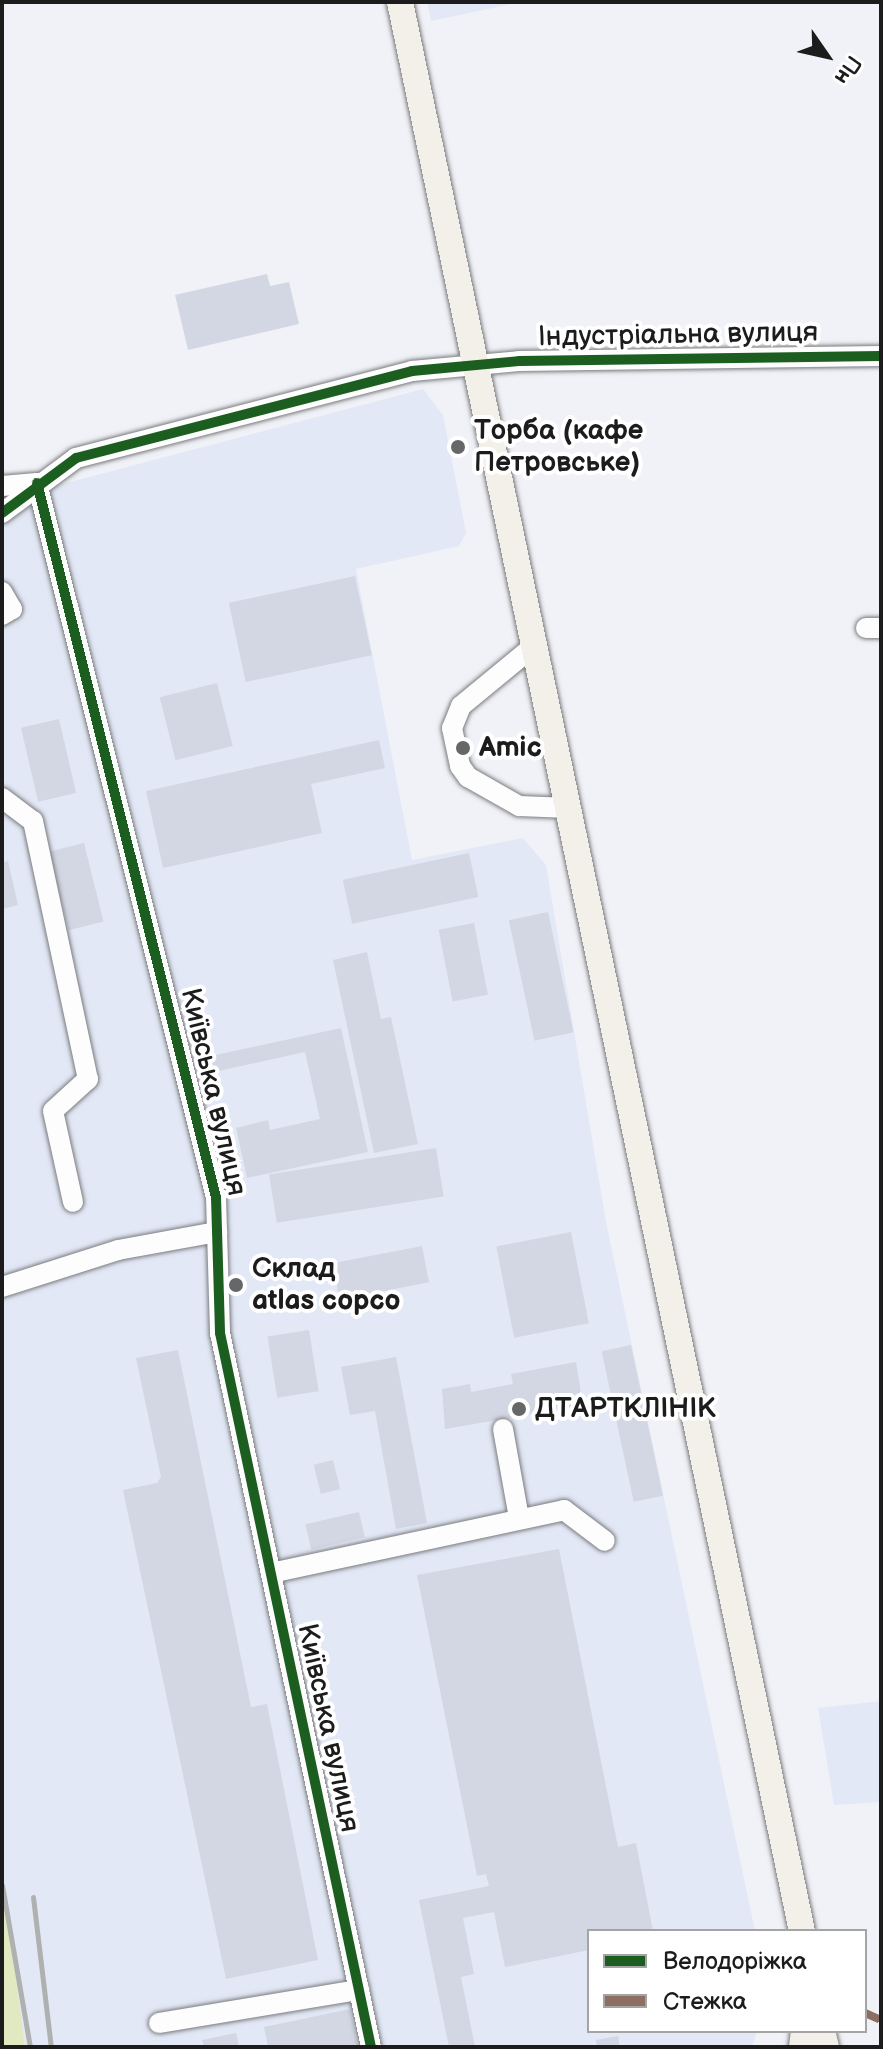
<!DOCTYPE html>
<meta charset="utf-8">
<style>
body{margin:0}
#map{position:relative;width:883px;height:2049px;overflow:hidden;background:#f0f2f7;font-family:"Balsamiq Sans",sans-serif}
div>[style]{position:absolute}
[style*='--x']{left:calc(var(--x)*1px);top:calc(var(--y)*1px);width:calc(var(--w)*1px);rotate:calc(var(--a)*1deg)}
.built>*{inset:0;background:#e2e8f6}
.green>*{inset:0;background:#e1e9c1}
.building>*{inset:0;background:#d2d7e3;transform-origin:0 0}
.roads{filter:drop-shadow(0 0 2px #7b7c7f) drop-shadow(0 0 2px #7b7c7f)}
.minor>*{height:20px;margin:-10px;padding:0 10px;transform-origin:10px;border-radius:10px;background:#fdfdfe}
.major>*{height:26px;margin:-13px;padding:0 13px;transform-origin:13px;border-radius:13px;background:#f3efe9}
.rail>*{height:5px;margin:-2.5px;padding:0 2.5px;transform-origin:2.5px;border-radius:2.5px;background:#afb0b0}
.quiet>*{height:8px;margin-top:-4px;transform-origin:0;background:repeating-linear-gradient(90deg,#8d6e63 0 16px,transparent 0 24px)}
.cycleway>*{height:10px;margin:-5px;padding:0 5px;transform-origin:5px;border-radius:5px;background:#1b5e20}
.dots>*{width:22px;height:22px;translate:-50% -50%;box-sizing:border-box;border:4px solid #fff;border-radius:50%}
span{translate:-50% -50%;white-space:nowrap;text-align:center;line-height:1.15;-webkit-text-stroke:8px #fff;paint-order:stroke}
.street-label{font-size:28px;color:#1c1c1c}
.poi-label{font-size:28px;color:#1c1c1c;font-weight:700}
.left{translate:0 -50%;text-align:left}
.frame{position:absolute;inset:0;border:4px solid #1c1c1c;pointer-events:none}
.legend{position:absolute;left:587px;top:1929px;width:280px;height:104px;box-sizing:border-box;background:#fff;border:2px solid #a4a4a4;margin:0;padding:10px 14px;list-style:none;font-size:24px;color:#1c1c1c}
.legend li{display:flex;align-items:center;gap:16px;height:40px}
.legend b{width:40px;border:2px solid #a4a4a4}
.north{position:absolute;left:787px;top:16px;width:80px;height:80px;-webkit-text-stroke:6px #fff;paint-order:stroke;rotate:124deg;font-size:22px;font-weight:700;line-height:32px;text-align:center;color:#1c1c1c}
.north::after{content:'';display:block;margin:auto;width:28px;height:36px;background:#1c1c1c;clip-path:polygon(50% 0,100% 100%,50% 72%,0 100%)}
</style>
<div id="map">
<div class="built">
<i style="clip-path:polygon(427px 2px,521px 2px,431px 21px)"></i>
<i style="clip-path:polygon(423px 389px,443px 415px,466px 533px,459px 546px,356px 569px,412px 860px,523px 838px,546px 865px,606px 1222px,755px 1931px,589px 1931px,589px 2031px,757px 2031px,752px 2047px,25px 2047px,2px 1893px,2px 500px)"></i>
<i style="clip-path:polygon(881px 1701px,881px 1802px,834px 1805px,818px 1708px)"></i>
</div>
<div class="green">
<i style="clip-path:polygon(2px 1893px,10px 1931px,25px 2047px,2px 2047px)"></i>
</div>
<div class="building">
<i style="clip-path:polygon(267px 274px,270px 286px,289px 282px,299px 324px,188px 350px,175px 295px)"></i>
<i style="left:355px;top:576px;width:81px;height:129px;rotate:78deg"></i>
<i style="left:217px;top:683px;width:65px;height:59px;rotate:76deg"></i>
<i style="left:59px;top:719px;width:76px;height:39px;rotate:77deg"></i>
<i style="clip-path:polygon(379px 740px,385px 768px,311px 784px,322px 833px,163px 868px,146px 791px)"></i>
<i style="left:84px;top:843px;width:81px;height:36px;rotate:76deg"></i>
<i style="left:469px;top:853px;width:45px;height:129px;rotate:78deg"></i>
<i style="clip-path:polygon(8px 861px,18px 905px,2px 909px,2px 863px)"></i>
<i style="left:548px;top:912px;width:123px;height:40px;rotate:78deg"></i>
<i style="left:474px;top:923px;width:73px;height:36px;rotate:79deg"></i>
<i style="clip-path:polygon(367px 952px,381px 1019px,391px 1017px,418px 1144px,374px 1153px,333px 960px)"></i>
<i style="clip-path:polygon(341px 1028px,368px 1152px,247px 1178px,236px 1128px,268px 1120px,270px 1130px,320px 1119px,305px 1052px,214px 1072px,211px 1056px)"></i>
<i style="left:436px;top:1148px;width:49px;height:169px;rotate:81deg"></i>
<i style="left:571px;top:1232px;width:93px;height:76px;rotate:79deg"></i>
<i style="left:422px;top:1246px;width:37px;height:91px;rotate:79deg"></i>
<i style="left:309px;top:1330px;width:62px;height:42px;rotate:81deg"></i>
<i style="left:631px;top:1345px;width:154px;height:30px;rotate:78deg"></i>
<i style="clip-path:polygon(178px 1350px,251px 1707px,267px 1704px,318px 1960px,226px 1979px,123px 1490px,157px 1483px,161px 1477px,136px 1358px)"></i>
<i style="clip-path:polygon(396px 1357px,427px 1523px,396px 1529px,375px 1411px,350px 1415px,341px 1367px)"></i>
<i style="clip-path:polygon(576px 1362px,583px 1405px,445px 1429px,442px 1389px,470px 1384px,471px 1392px,513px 1384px,511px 1374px)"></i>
<i style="left:333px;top:1460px;width:30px;height:20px;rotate:76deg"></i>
<i style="left:359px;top:1512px;width:26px;height:55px;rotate:77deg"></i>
<i style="clip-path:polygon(559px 1549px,618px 1847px,636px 1843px,653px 1931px,589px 1931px,589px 1950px,505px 1967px,494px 1912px,463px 1918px,474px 1974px,461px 1977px,475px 2047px,449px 2047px,419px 1900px,489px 1886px,486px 1874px,477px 1876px,417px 1575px)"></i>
<i style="clip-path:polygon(350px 2009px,358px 2047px,268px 2047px,264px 2027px)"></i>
<i style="clip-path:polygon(236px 2033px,239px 2047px,204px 2047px,202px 2040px)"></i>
<i style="clip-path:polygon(618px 2036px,620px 2047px,597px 2047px,596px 2040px)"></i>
</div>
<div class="roads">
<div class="minor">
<i style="--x:37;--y:483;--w:736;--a:75.93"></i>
<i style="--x:216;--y:1197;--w:136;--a:88.3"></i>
<i style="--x:220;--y:1333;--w:730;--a:78.06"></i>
<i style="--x:2;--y:486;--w:35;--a:-5"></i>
<i style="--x:2;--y:513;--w:92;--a:-36.6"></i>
<i style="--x:76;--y:458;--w:347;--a:-14.5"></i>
<i style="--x:412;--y:371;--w:107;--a:-5.3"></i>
<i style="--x:519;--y:361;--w:362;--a:-0.8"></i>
<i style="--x:2;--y:592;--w:20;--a:60"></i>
<i style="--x:12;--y:609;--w:12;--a:149"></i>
<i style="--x:866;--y:628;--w:15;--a:0"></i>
<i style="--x:535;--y:645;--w:96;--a:140.5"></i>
<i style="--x:461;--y:706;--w:24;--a:112"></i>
<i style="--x:452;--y:728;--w:39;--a:78"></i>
<i style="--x:460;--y:766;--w:14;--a:54"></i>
<i style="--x:468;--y:777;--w:59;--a:29.6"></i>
<i style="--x:519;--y:806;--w:50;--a:2.3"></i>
<i style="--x:2;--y:798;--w:39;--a:37"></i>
<i style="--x:33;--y:821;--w:264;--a:78"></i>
<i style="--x:88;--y:1079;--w:47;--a:137.6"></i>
<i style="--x:53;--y:1111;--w:93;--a:77.6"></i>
<i style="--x:2;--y:1287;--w:122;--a:-17.7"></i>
<i style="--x:118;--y:1250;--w:101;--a:-10.3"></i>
<i style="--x:503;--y:1429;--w:90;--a:79.8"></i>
<i style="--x:271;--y:1573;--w:300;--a:-12.1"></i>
<i style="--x:564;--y:1510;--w:51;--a:37.1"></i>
<i style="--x:159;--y:2023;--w:203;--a:-9.4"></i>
</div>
<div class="major">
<i style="--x:400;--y:2;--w:1970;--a:78.23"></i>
<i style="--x:822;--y:2031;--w:16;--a:76"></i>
<i style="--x:802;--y:2047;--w:16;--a:-83"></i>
</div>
</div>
<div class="rail">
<i style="--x:2;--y:1885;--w:164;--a:80.2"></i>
<i style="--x:33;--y:1897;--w:151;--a:83.2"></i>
</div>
<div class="quiet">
<i style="--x:865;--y:2013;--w:17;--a:24"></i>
</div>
<div class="cycleway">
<i style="--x:37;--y:483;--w:736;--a:75.93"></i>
<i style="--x:216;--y:1197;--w:136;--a:88.3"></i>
<i style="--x:220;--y:1333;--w:730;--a:78.06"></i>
<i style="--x:2;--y:513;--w:92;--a:-36.6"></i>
<i style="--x:76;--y:458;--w:347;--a:-14.5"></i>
<i style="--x:412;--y:371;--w:107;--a:-5.3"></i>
<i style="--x:519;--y:361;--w:362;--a:-0.8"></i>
</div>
<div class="dots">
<i style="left:458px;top:447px;background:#666769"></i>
<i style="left:463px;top:748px;background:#666769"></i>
<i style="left:236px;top:1285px;background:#666769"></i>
<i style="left:519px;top:1409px;background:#666769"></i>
</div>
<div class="street-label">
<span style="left:678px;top:335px;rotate:-1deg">Індустріальна вулиця</span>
<span style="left:213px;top:1092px;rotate:77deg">Київська вулиця</span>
<span style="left:328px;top:1728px;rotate:78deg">Київська вулиця</span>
</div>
<div class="poi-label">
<span class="left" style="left:474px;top:447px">Торба (кафе<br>Петровське)</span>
<span class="left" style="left:479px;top:748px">Amic</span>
<span class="left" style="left:252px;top:1285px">Склад<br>atlas copco</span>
<span class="left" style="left:535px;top:1409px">ДТАРТКЛІНІК</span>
</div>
<div class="frame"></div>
<ul class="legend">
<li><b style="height:10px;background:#1b5e20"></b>Велодоріжка</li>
<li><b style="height:10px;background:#8d6e63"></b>Стежка</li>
</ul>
<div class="north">Пн</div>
</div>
